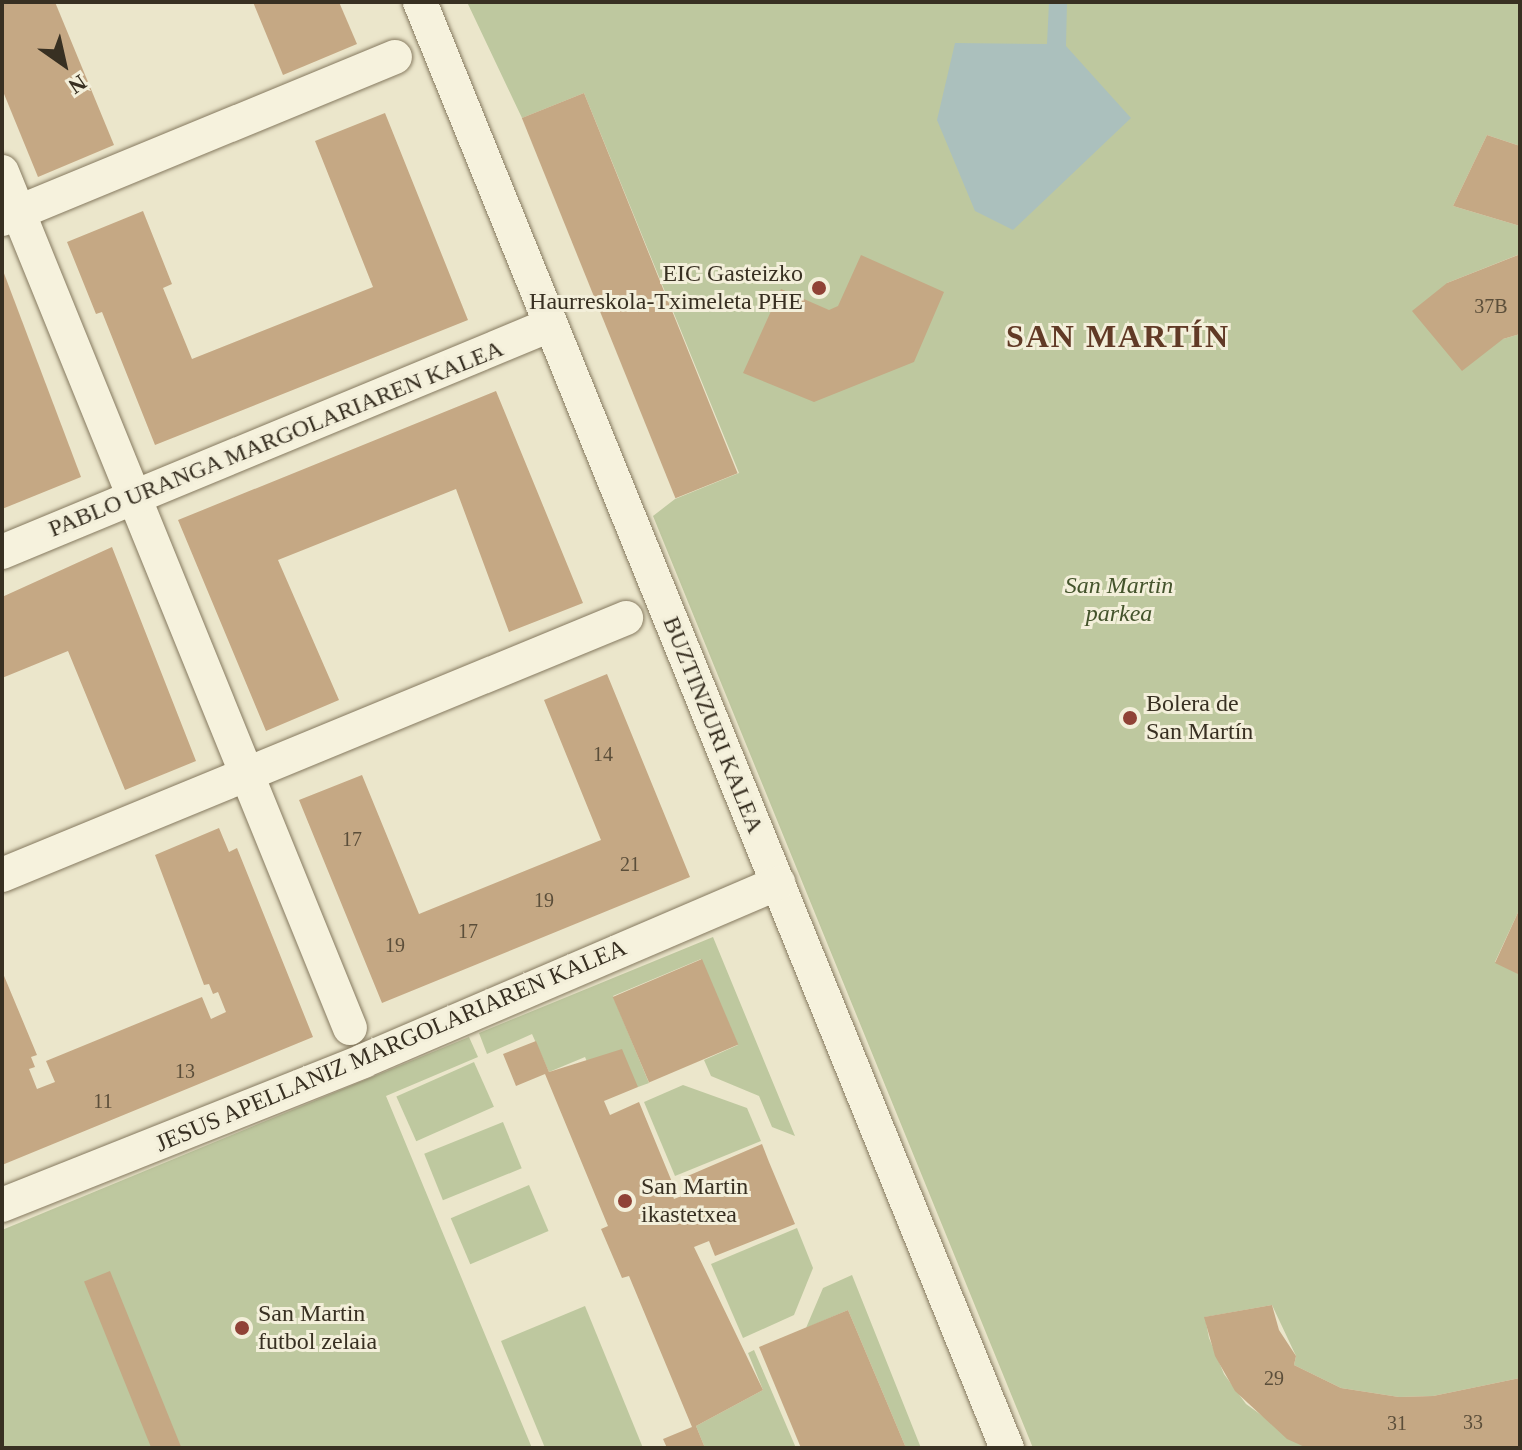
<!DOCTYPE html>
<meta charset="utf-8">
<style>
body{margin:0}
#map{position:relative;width:1522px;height:1450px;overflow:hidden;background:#ebe6cb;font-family:Georgia,serif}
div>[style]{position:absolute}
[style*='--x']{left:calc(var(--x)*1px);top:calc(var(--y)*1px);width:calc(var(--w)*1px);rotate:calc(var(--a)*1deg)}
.green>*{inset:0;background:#bec89f;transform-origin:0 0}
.water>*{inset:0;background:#abc0bd}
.building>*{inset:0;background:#c5a884;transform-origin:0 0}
.roads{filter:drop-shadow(0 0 2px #867a60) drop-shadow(0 0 2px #867a60)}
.street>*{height:34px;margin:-17px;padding:0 17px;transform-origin:17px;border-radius:17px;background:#f6f2dd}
.dots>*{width:22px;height:22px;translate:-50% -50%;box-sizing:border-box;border:4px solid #f3efda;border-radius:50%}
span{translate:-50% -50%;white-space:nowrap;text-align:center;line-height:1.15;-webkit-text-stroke:6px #f3efda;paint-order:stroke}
.number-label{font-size:20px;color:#5b4e3a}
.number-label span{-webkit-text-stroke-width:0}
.poi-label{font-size:24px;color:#383022}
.right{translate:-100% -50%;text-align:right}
.left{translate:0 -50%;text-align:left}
.street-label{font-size:24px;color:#383022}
.park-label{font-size:24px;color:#43532b;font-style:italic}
.district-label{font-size:32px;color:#613a26;font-weight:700;letter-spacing:2px}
.frame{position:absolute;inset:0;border:4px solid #383022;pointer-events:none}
.north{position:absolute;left:24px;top:24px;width:80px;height:80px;-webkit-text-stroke:6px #f3efda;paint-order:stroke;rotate:146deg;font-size:22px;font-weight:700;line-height:32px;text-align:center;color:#383022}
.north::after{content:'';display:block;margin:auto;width:28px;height:36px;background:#383022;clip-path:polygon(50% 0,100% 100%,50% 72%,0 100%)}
</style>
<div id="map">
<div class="green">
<i style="clip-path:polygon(467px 2px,1520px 2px,1520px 146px,1487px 135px,1453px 206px,1520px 226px,1520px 254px,1447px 283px,1503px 339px,1520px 334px,1520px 908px,1495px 962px,1520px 974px,1520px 1378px,1433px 1396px,1399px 1397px,1341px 1388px,1294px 1365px,1296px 1356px,1272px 1305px,1205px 1317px,1209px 1338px,1224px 1374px,1246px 1404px,1307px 1448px,1033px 1448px,653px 516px,675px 499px,739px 473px,584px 93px,522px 118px)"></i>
<i style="clip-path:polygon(713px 937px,795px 1136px,772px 1127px,759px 1096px,711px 1076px,704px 1060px,738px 1045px,701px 959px,613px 996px,649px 1083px,638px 1087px,588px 1064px,585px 1057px,549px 1072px,532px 1034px,487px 1054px,479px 1033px)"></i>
<i style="clip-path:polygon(469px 1037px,478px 1057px,386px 1096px,532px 1448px,2px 1448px,2px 1230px)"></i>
<i style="left:474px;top:1062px;width:49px;height:85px;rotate:66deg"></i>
<i style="clip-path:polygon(683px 1085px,747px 1108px,761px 1141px,675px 1176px,644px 1102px)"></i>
<i style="left:503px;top:1122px;width:50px;height:85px;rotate:68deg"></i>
<i style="left:529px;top:1185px;width:50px;height:85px;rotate:67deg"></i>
<i style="clip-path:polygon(797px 1228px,813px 1268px,794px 1315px,743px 1338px,711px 1264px)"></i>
<i style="clip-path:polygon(852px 1275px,921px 1448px,906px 1448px,848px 1310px,806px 1328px,823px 1288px)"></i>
<i style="clip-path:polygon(585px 1306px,643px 1448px,545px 1448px,501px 1341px)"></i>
<i style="clip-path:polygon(754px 1350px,796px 1448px,705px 1448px,696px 1426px,763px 1390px,748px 1353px)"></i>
</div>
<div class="water">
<i style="clip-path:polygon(1049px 2px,1067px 2px,1066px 46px,1131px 118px,1013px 230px,975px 211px,937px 120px,955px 43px,1047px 44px)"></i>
</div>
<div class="building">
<i style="clip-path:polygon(2px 2px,55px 2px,114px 145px,38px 177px,2px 89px)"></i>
<i style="clip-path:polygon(253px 2px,339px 2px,357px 44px,283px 75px)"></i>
<i style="left:584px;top:93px;width:410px;height:67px;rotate:68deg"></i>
<i style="clip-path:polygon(385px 113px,468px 320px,155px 445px,102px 312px,96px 314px,67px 242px,143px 211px,172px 284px,163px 288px,192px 359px,373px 287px,315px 141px)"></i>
<i style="clip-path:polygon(1487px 135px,1520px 146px,1520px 226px,1453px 206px)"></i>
<i style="clip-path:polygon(861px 255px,944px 292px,914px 362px,814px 402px,743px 373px,781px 289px,829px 310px,838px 306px)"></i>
<i style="clip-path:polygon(1518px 255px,1520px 334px,1503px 339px,1462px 371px,1412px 311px,1447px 283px)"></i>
<i style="clip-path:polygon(2px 268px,81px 477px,2px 509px)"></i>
<i style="clip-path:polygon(496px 391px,583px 603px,509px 632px,456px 489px,278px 560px,339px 700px,266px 731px,178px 520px)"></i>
<i style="clip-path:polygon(112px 547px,196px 761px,125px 790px,68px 651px,2px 678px,2px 597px)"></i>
<i style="clip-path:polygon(607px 674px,690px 877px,382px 1003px,299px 800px,362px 775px,419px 914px,601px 840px,544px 700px)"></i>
<i style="clip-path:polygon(219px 828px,229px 852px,237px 848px,313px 1037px,2px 1165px,2px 971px,37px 1055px,31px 1057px,35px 1067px,29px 1069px,37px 1089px,55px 1082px,46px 1061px,202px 997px,211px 1019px,226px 1012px,218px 992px,213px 994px,209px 984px,204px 985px,155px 855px)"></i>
<i style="clip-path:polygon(1520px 908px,1520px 975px,1495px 963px)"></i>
<i style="left:702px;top:959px;width:93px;height:97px;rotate:67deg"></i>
<i style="clip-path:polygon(536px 1041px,549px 1072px,622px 1049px,638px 1087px,604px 1101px,610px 1115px,639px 1102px,672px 1182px,668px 1183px,674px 1199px,689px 1193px,683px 1178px,762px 1144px,769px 1162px,795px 1224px,715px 1256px,709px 1241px,694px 1247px,763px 1390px,696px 1426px,705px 1448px,667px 1448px,663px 1439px,692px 1427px,629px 1276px,622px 1278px,601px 1229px,608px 1226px,545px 1074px,516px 1086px,503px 1054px)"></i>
<i style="left:110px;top:1271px;width:191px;height:28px;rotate:68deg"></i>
<i style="clip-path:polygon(1272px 1305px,1279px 1330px,1296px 1356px,1294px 1365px,1341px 1388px,1399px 1397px,1433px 1396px,1520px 1378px,1520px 1448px,1307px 1448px,1287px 1439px,1235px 1391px,1215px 1356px,1204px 1317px)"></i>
<i style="clip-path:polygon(848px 1310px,906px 1448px,801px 1448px,759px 1347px)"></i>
</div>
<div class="roads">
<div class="street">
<i style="--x:420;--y:2;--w:1561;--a:67.91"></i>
<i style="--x:2;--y:172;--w:924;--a:67.88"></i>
<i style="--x:2;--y:219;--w:425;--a:-22.4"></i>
<i style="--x:2;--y:552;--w:593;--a:-22.5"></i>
<i style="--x:2;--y:875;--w:675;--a:-22.38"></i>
<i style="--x:2;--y:1205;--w:389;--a:-21.7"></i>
<i style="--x:363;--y:1061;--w:452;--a:-23.2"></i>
</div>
</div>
<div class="dots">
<i style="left:819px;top:288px;background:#904236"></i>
<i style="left:1130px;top:718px;background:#904236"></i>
<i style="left:625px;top:1201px;background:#904236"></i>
<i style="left:242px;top:1328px;background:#904236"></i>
</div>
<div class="number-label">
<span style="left:1491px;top:306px">37B</span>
<span style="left:603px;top:754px">14</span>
<span style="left:352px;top:839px">17</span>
<span style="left:630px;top:864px">21</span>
<span style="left:544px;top:900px">19</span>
<span style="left:468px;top:931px">17</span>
<span style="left:395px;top:945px">19</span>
<span style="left:185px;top:1071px">13</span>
<span style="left:103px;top:1101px">11</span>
<span style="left:1274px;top:1378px">29</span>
<span style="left:1473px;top:1422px">33</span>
<span style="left:1397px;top:1423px">31</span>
</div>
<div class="poi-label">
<span class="right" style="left:803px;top:288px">EIC Gasteizko<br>Haurreskola-Tximeleta PHE</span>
<span class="left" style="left:1146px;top:718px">Bolera de<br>San Martín</span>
<span class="left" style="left:641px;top:1201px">San Martin<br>ikastetxea</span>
<span class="left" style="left:258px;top:1328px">San Martin<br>futbol zelaia</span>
</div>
<div class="street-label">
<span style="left:276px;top:439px;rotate:-22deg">PABLO URANGA MARGOLARIAREN KALEA</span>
<span style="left:713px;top:725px;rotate:68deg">BUZTINZURI KALEA</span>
<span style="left:391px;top:1046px;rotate:-23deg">JESUS APELLANIZ MARGOLARIAREN KALEA</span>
</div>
<div class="park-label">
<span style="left:1119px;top:600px">San Martin<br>parkea</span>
</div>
<div class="district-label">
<span style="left:1118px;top:336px">SAN MARTÍN</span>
</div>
<div class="frame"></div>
<div class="north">N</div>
</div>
